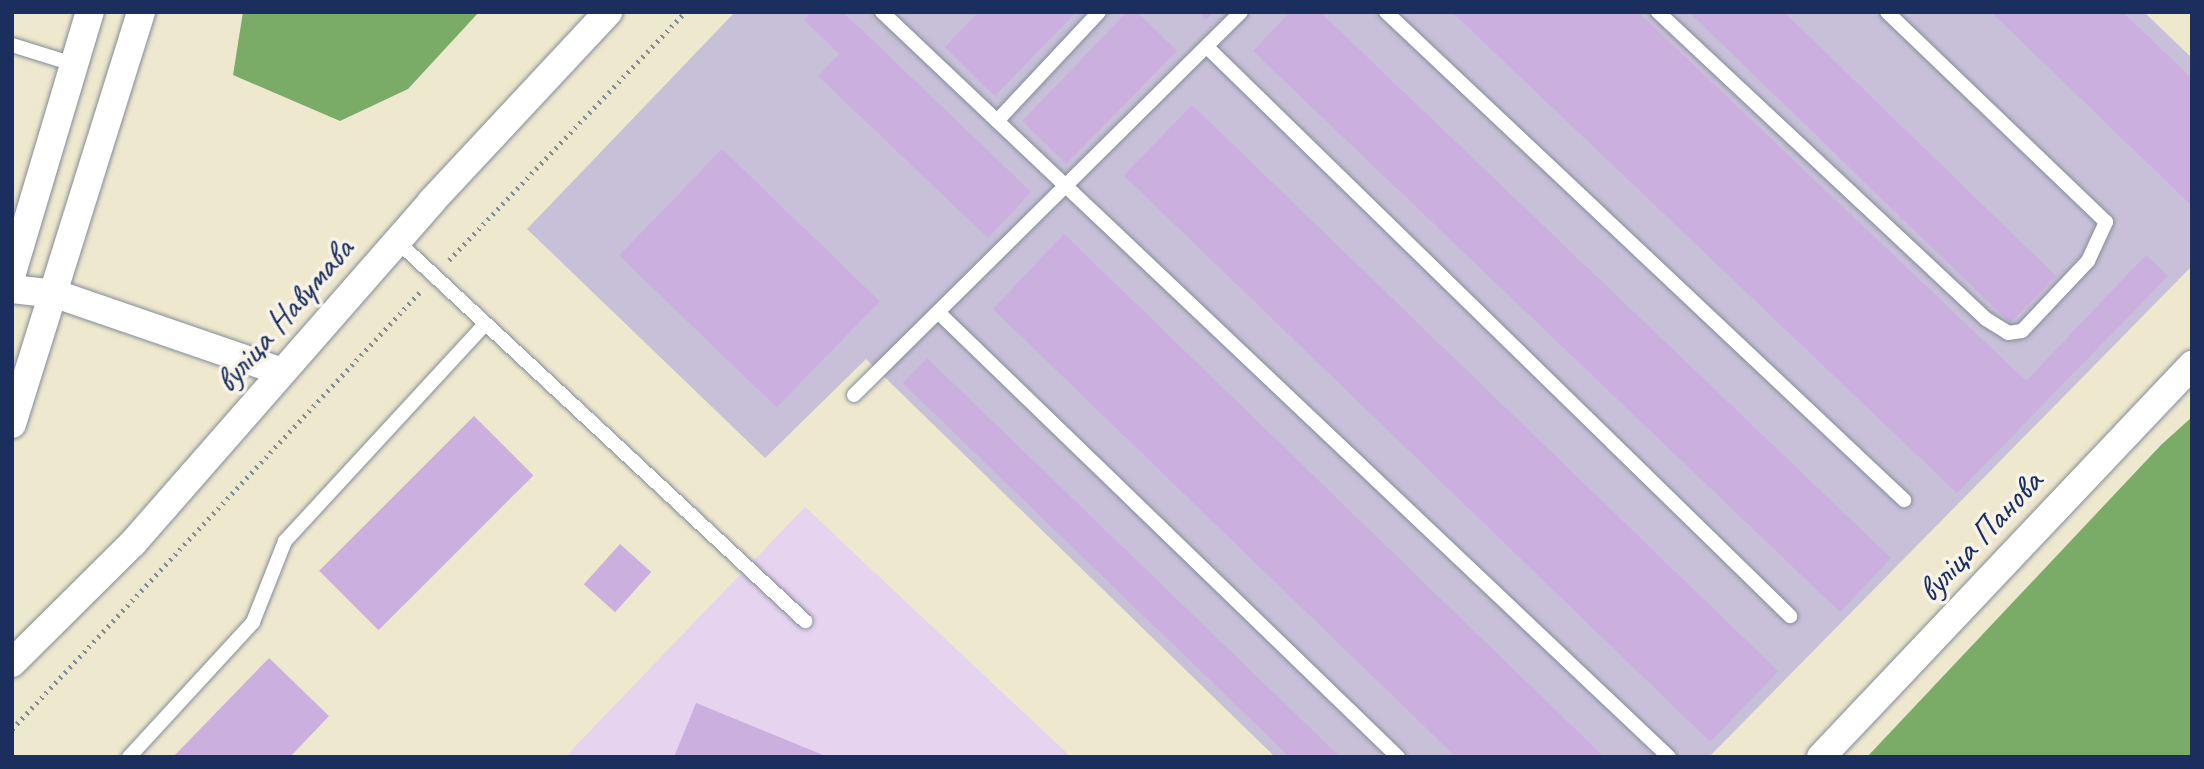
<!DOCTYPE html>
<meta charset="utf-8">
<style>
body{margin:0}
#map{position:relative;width:2204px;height:769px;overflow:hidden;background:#eee8cf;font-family:Caveat,sans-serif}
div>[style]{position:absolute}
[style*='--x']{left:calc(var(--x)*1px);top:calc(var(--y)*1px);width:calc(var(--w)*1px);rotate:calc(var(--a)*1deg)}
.built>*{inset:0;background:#e5d3f0}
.industrial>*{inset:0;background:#c7c0d8}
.forest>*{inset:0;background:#7aac68}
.building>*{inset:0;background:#caafdf;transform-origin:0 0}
.path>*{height:4.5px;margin-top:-2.25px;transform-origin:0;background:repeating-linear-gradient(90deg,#848c96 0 2px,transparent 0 7px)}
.roads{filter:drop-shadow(0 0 2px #848c96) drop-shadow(0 0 2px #848c96)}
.lane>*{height:14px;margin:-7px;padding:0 7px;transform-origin:7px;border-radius:7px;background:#fff}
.street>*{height:28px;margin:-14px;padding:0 14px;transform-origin:14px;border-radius:14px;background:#fff}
span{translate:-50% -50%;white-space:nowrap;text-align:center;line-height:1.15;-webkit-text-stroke:7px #f7f3e8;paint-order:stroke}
.street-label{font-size:35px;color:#1b2f5e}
.frame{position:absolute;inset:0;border:14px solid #1b2f5e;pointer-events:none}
</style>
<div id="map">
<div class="built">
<i style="clip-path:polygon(805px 507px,1071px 757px,565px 757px)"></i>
</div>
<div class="industrial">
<i style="clip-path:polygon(735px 12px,2144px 12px,2192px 58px,2192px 266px,1709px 757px,1275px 757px,866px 359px,765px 458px,527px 229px)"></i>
</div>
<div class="forest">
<i style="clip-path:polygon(243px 12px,479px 12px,408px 89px,340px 121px,233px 75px)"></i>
<i style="clip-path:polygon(2192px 417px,2192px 757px,1867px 757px,2161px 445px)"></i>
</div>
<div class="building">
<i style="clip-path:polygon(811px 12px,843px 12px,1031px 192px,988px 238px,818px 76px,839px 54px,804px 20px)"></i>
<i style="clip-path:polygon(979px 12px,1076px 12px,995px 96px,945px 47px)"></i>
<i style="clip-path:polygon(1127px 12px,1137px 12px,1177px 51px,1066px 164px,1022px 121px)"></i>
<i style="clip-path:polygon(1198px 12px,1213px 12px,1206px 20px)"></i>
<i style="clip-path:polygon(1290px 12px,1320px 12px,1891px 558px,1840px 612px,1253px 51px)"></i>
<i style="clip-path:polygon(1452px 12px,1638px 12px,2026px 381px,2146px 255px,2168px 276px,1957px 493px)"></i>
<i style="clip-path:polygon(1689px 12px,1784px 12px,2056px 276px,2010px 323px)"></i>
<i style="clip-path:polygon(1991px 12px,2123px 12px,2192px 79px,2192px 206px)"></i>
<i style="left:1192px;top:105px;width:815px;height:98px;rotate:44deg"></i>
<i style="left:722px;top:149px;width:219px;height:148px;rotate:44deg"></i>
<i style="clip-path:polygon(1064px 234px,1604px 757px,1456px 757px,993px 309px)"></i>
<i style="left:927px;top:358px;width:574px;height:35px;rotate:44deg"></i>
<i style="left:474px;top:416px;width:84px;height:219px;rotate:45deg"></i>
<i style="left:620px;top:544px;width:42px;height:54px;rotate:42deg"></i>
<i style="clip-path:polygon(269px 658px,329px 716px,290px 757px,173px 757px)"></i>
<i style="clip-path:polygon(696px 703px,828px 757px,674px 757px)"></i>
</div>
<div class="path">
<i style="--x:449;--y:260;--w:342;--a:-46.4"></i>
<i style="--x:12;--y:729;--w:598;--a:-46.97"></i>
</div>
<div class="roads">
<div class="lane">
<i style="--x:882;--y:12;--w:1084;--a:43.43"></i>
<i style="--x:1386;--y:12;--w:712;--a:43.29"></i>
<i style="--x:1658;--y:12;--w:449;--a:43.1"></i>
<i style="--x:1986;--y:319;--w:26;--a:32"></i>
<i style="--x:2008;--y:333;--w:14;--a:-8"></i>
<i style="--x:2022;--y:331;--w:96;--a:-46.7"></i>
<i style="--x:2088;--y:261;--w:43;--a:-65.2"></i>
<i style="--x:2106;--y:222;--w:303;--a:-136.2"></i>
<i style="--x:12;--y:45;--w:64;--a:17.3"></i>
<i style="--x:1207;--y:47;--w:815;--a:44.3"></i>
<i style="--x:997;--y:121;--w:149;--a:-46.9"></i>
<i style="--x:397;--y:241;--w:558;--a:42.96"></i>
<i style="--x:939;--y:313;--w:639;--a:44.05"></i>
<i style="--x:854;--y:395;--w:544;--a:-44.7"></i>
<i style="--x:129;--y:757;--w:183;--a:-47.4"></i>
<i style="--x:253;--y:622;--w:87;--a:-68.4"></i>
<i style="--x:285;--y:541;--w:295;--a:-47.3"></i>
</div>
<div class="street">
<i style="--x:12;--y:273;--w:272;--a:-73.4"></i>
<i style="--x:12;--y:289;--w:44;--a:6.5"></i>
<i style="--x:56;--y:294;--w:239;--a:19"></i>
<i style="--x:12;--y:424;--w:432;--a:-72.6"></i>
<i style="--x:12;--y:663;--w:170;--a:-44.8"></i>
<i style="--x:133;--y:543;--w:453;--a:-48.8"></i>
<i style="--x:431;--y:202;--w:260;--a:-47"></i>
<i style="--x:1821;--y:757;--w:540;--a:-46.58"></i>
</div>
</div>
<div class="street-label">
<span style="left:284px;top:315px;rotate:-49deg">вуліца Навумава</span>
<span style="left:1980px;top:536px;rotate:-47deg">вуліца Панова</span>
</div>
<div class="frame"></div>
</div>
